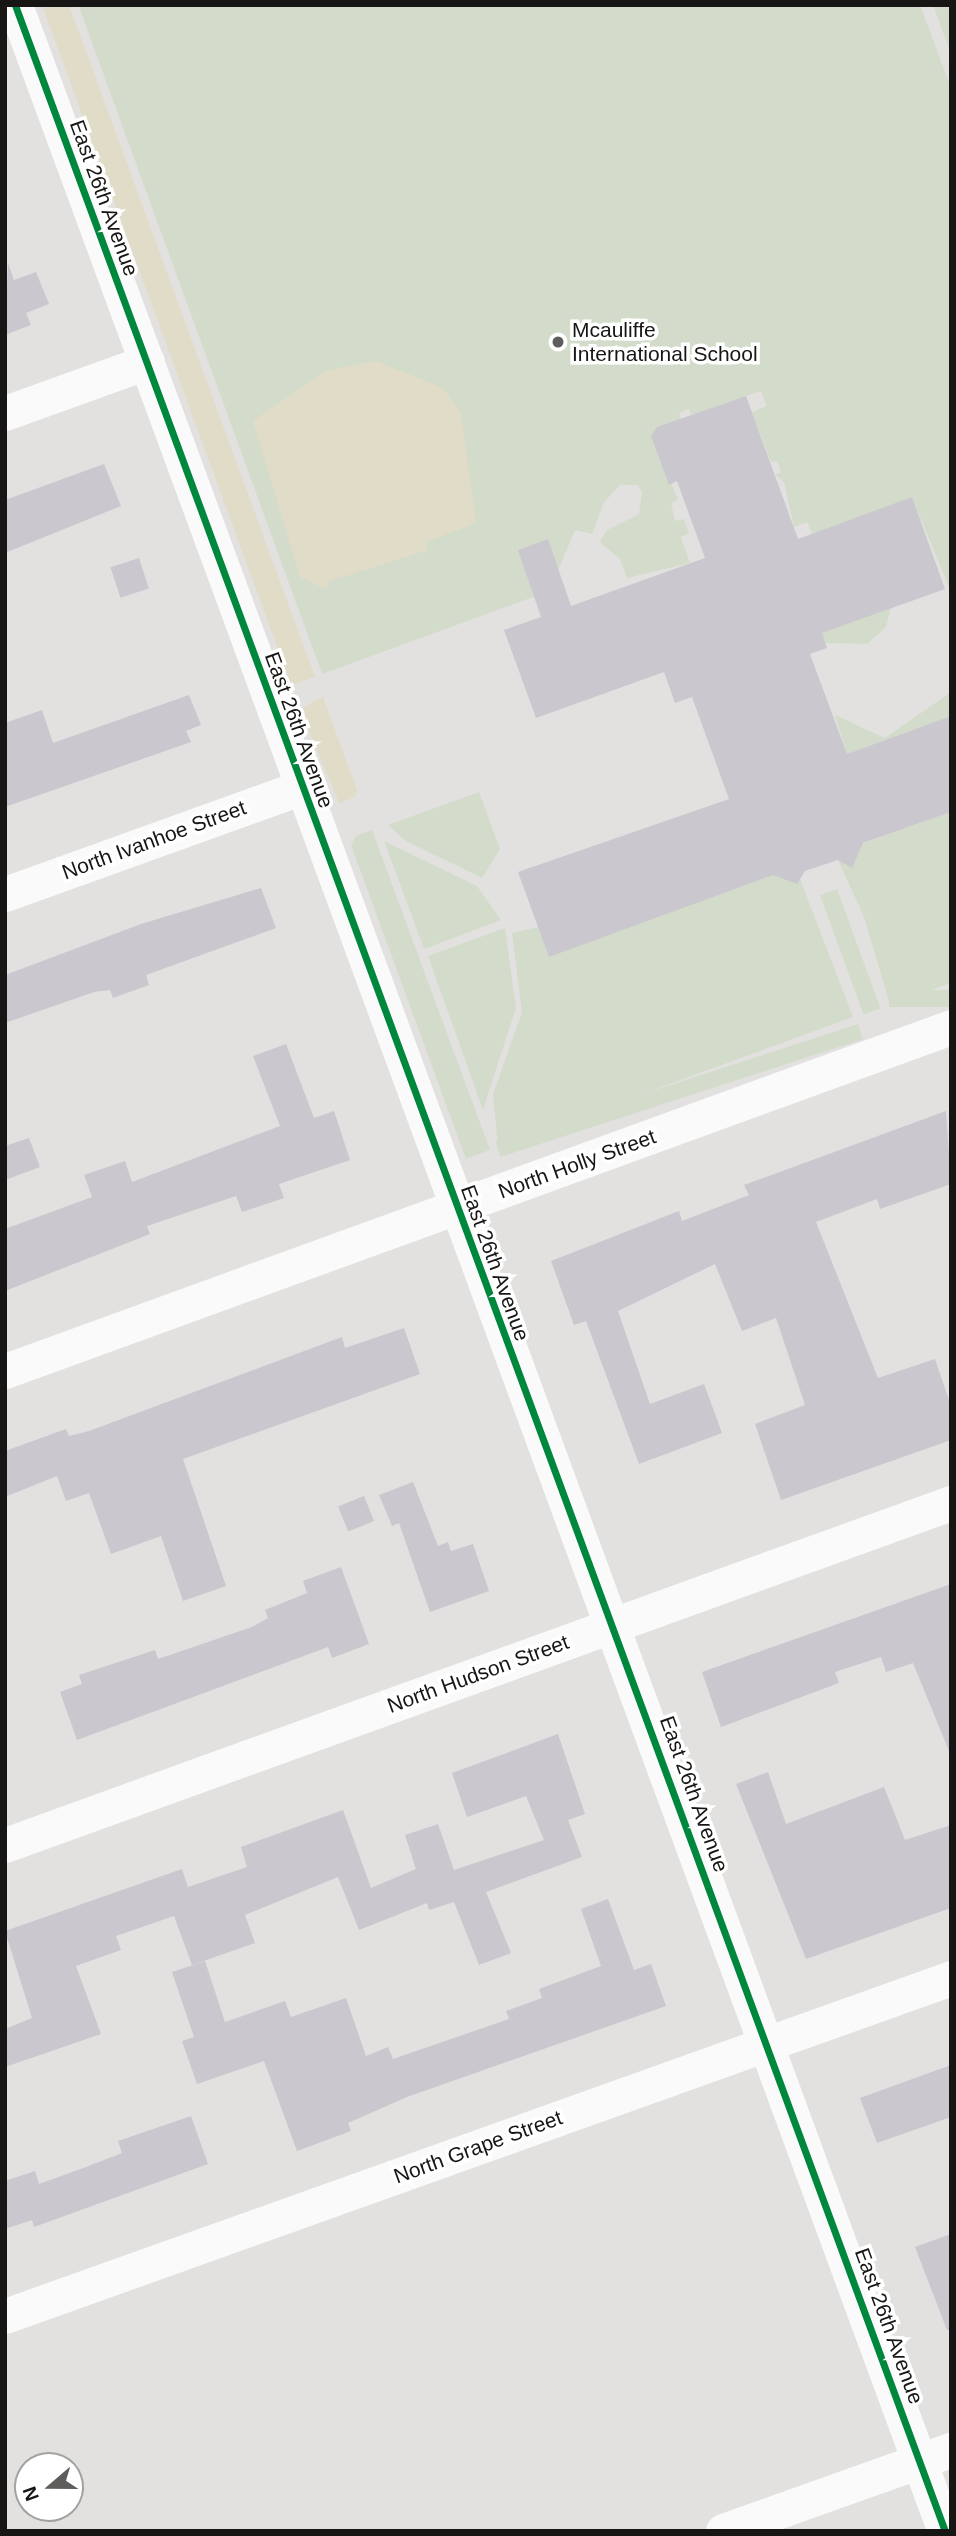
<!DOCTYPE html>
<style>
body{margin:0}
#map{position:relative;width:956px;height:2536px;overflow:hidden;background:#e2e1df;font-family:Arial,sans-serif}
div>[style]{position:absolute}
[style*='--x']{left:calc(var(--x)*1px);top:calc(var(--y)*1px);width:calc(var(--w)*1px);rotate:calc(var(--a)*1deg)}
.green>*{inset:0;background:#d3dcca;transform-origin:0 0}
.sand>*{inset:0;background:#e1dcc7}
.building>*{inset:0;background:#cac7ce;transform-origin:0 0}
.minor>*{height:35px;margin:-17.5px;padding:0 17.5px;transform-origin:17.5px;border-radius:17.5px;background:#fbfafa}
.cycleway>*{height:7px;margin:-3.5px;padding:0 3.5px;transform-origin:3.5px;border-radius:3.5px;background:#00873e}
.dots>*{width:19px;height:19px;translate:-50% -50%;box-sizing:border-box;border:4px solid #fff;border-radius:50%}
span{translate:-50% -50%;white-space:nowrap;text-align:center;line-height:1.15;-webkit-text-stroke:7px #fff;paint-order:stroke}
.street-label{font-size:21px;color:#171615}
.poi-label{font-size:21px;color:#171615}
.left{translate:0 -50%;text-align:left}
.frame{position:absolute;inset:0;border:7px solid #171615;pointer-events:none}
.north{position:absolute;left:14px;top:2452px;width:70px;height:70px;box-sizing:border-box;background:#fff;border:2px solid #a2a2a1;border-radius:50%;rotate:250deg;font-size:19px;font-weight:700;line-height:28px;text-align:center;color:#171615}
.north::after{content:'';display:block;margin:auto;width:24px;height:32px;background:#5e5d5c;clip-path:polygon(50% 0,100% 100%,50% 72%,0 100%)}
</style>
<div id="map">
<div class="green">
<i style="clip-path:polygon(920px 5px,951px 88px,951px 592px,912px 498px,812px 534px,807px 522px,794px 527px,784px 482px,775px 475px,781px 472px,777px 461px,771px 462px,752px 412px,767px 406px,761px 391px,691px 415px,689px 409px,679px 413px,681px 419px,652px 436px,678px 500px,671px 503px,675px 521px,684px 519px,689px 533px,681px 537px,690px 563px,627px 578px,620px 559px,600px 542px,607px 530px,639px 514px,642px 492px,637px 485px,620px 485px,604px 502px,592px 534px,575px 530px,556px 576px,536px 596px,322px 674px,79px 7px)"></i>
<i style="clip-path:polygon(933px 5px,951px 5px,951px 54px)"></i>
<i style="clip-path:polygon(891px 608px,886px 627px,867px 644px,825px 643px,822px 633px)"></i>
<i style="clip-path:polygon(951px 692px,951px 716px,847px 754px,835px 715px,885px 738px)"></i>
<i style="clip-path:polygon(479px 792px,500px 849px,482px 878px,406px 841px,388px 825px)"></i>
<i style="clip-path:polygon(951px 812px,951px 983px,890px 1005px,864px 917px,838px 860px,847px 865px,855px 861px,856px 846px)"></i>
<i style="clip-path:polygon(372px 830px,490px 1150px,466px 1159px,351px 845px,356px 836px)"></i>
<i style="clip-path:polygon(384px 841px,477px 886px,501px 920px,424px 949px)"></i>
<i style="clip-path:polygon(780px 872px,792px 882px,800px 879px,853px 1017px,498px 1147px,493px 1094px,522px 1012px,512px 933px)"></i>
<i style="left:837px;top:889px;width:127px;height:18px;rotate:70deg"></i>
<i style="clip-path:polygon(505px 928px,516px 1008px,483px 1110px,428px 956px)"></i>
<i style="left:951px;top:990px;width:17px;height:62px;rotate:90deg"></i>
<i style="left:858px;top:1024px;width:16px;height:381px;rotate:72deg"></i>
</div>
<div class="sand">
<i style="clip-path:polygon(42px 5px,69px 5px,315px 677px,295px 684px,289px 679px)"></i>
<i style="clip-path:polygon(376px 361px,443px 388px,461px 414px,476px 523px,426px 542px,428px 550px,330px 581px,326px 589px,300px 577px,253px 421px,327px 370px)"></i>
<i style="clip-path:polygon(323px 697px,357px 790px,355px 797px,339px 803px,300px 709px)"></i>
</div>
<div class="building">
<i style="clip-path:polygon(8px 263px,14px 280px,36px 272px,49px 304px,26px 313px,31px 325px,5px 335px)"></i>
<i style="clip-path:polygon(746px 396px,798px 539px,912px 497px,945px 589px,822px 633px,827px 648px,810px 654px,847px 754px,951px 716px,951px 812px,863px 843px,852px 868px,838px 860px,805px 871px,797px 884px,773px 875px,549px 957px,518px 872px,729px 799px,692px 697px,675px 703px,664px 672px,536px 718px,504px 630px,541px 617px,518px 550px,548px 539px,571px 606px,705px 558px,677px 481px,669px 485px,651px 436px,657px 427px)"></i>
<i style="clip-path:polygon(104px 464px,121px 506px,5px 553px,5px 500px)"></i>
<i style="left:139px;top:558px;width:32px;height:30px;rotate:72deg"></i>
<i style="clip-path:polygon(189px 695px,201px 725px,186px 731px,191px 742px,5px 807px,5px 723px,42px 710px,53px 743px)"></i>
<i style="clip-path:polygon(261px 888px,276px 928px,146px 975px,149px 985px,113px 998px,110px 990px,94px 992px,5px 1023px,5px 975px,141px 924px)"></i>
<i style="clip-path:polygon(286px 1044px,314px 1118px,334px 1111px,350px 1160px,279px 1184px,284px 1198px,242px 1212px,236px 1196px,147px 1226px,150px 1234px,5px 1291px,5px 1229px,92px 1197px,84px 1175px,125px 1161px,132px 1182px,280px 1126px,253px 1056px)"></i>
<i style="clip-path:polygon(946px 1111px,951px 1184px,880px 1209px,877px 1199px,816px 1222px,878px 1378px,935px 1359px,951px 1406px,951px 1440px,781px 1500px,755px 1424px,805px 1405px,776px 1318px,742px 1331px,715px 1264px,618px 1311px,650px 1404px,704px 1384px,722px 1433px,639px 1464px,586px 1321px,574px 1325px,551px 1261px,679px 1211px,682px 1221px,749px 1195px,744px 1185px)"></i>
<i style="clip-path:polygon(29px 1138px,40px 1167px,5px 1180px,5px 1146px)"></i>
<i style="clip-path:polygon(404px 1328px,420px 1374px,183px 1459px,226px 1586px,183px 1601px,161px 1536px,111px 1554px,89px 1493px,66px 1501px,57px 1476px,5px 1497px,5px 1451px,66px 1429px,69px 1436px,89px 1431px,342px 1337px,345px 1348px)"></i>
<i style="clip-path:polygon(413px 1482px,438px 1546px,448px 1542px,451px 1551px,473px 1544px,489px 1591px,430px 1612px,399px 1523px,392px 1526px,379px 1495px)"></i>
<i style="left:364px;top:1496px;width:27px;height:28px;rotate:68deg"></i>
<i style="clip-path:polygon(341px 1567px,369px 1644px,332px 1658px,328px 1647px,77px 1740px,60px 1692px,82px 1684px,79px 1675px,155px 1650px,158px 1659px,252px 1627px,268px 1618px,265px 1610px,307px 1593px,303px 1581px)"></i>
<i style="clip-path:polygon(951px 1584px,951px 1756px,913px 1663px,886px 1672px,881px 1657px,835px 1672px,839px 1683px,721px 1727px,702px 1672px)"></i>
<i style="clip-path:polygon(558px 1734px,585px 1814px,568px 1820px,582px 1857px,486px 1892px,511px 1953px,479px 1965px,454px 1902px,429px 1910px,427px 1903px,359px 1930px,338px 1877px,245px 1915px,255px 1943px,192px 1965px,174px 1916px,116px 1936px,121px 1950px,76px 1966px,101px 2034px,5px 2067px,5px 2029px,32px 2018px,5px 1931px,182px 1869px,188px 1887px,247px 1867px,241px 1847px,343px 1810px,371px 1888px,416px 1869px,405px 1835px,438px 1824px,454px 1870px,544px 1840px,526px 1796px,467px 1817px,452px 1773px)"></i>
<i style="clip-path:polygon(768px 1772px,786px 1824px,884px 1787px,905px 1840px,951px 1825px,951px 1908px,806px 1959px,736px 1784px)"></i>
<i style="clip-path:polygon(608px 1899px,634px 1970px,651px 1964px,666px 2006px,407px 2097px,348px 2123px,351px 2131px,297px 2151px,264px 2061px,197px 2084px,182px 2041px,194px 2037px,172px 1972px,205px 1961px,225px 2022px,285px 2001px,291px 2017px,346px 1998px,366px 2056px,388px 2047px,393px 2059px,509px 2019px,506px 2011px,542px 1998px,539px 1989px,601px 1966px,581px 1909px)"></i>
<i style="clip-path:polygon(951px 2065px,951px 2117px,877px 2143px,860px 2098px)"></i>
<i style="clip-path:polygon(191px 2116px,208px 2164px,34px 2227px,32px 2220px,5px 2229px,5px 2181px,35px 2171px,39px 2184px,86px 2167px,122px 2153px,118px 2141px)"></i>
<i style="clip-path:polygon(951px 2234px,951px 2330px,947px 2330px,915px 2247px)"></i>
</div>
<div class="minor">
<i style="--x:15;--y:5;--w:2692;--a:69.79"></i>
<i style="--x:5;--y:413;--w:151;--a:-19.8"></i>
<i style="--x:5;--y:894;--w:316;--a:-19.8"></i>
<i style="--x:5;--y:1371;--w:1007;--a:-19.98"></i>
<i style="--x:5;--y:1845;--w:1006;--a:-19.88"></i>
<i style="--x:5;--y:2316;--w:1005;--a:-19.66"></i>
<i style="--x:723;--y:2531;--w:242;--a:-19.6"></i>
</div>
<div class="cycleway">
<i style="--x:15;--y:5;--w:2692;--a:69.79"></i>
</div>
<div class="dots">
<i style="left:558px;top:342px;background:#5e5d5c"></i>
</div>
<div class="street-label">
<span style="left:104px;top:198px;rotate:70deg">East 26th Avenue</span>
<span style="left:299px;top:730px;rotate:70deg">East 26th Avenue</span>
<span style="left:154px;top:840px;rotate:-20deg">North Ivanhoe Street</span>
<span style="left:577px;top:1164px;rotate:-20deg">North Holly Street</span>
<span style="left:495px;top:1263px;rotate:70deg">East 26th Avenue</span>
<span style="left:478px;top:1674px;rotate:-20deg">North Hudson Street</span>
<span style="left:694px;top:1794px;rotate:70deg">East 26th Avenue</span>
<span style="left:478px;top:2147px;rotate:-20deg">North Grape Street</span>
<span style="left:889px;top:2326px;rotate:70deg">East 26th Avenue</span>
</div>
<div class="poi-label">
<span class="left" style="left:572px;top:342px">Mcauliffe<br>International School</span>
</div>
<div class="frame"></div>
<div class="north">N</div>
</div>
